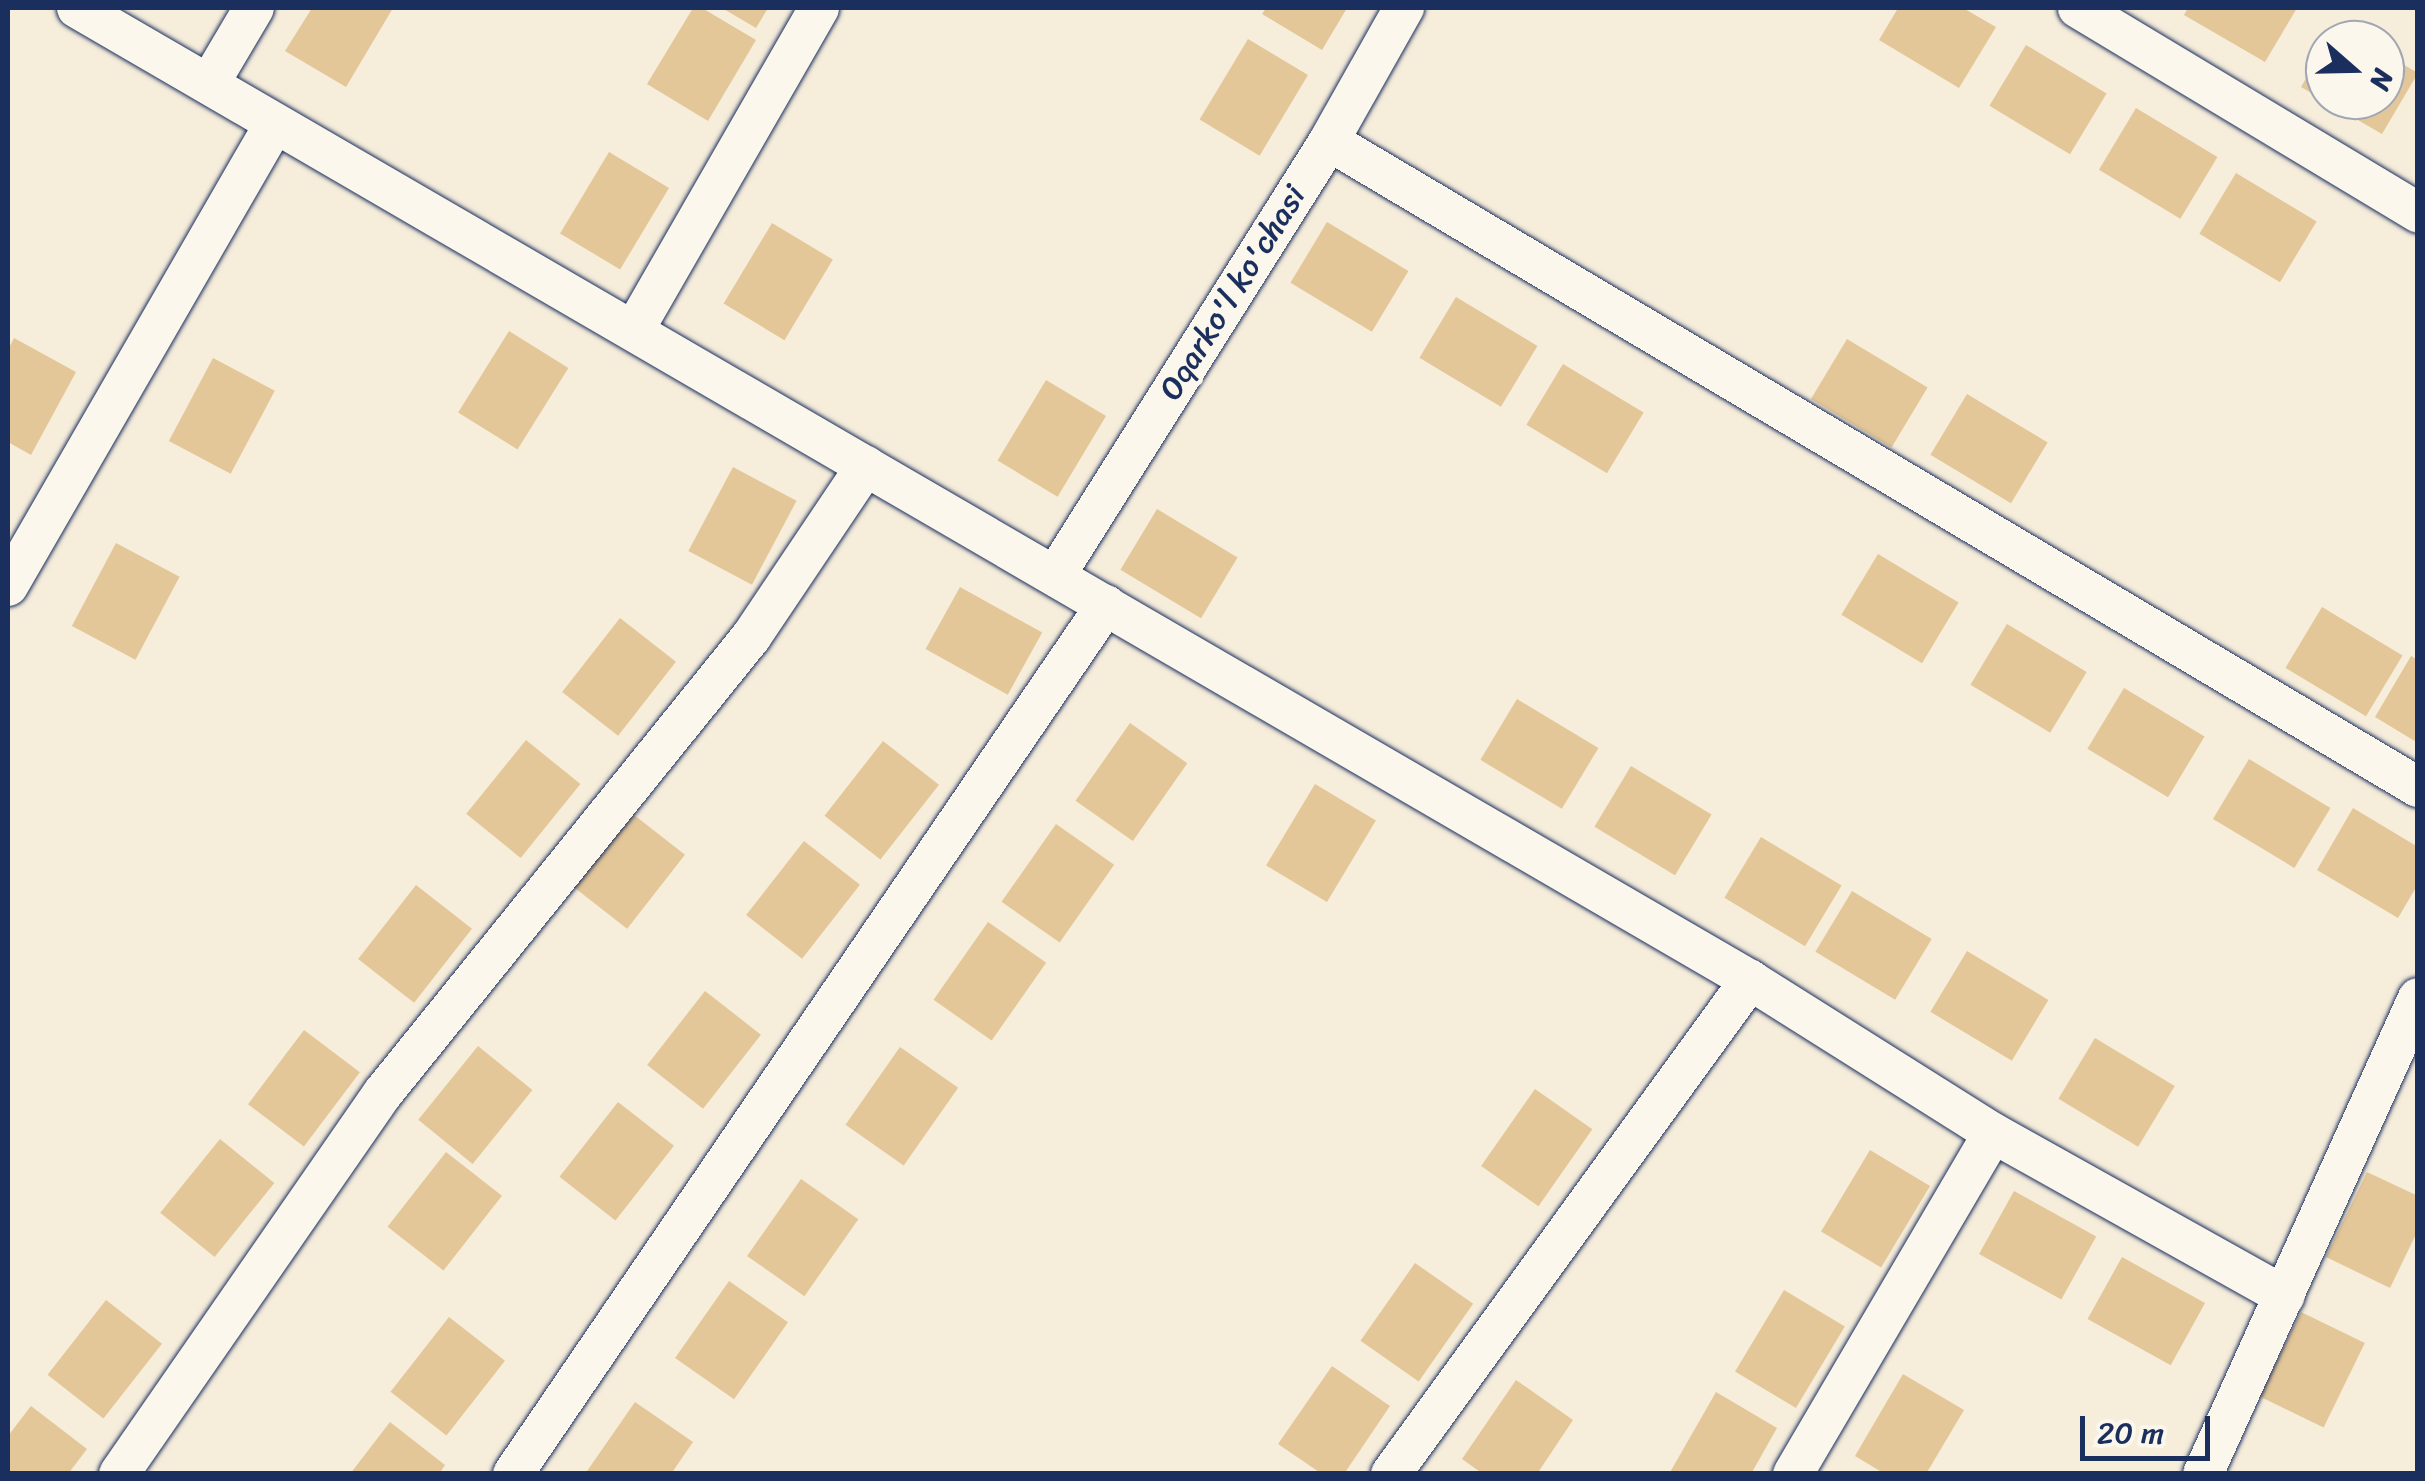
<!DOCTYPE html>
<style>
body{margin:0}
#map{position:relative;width:2425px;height:1481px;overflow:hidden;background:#f6eddb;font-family:Sriracha,sans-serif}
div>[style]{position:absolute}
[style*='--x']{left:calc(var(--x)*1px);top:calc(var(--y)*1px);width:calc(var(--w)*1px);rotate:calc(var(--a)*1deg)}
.building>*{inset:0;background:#e4c798;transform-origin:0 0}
.roads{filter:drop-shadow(0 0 2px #1b2f5e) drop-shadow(0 0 2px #1b2f5e)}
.minor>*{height:40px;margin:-20px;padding:0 20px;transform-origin:20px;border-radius:20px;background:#fbf7ec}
span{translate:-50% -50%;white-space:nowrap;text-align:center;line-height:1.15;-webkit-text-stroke:9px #fbf7ec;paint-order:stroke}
.street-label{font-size:32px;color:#1b2f5e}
.frame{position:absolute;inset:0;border:10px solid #1b2f5e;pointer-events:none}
.north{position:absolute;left:2305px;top:20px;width:100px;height:100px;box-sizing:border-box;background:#fbf7ec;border:2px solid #a1a7b3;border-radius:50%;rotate:110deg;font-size:28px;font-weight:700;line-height:40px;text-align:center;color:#1b2f5e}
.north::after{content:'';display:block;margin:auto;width:35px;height:45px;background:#1b2f5e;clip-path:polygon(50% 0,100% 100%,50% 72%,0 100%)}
.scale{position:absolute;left:2080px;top:1416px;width:130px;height:45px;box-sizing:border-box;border:5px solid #1b2f5e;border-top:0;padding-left:12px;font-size:30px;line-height:35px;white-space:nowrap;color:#1b2f5e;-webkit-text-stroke:8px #fbf7ec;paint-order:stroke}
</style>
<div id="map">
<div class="building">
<i style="clip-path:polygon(312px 8px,393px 8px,346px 87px,285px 51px)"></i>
<i style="clip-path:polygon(693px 8px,702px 8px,756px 40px,708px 121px,647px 84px)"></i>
<i style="clip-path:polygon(722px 8px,768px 8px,756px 28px)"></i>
<i style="clip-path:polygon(1266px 8px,1347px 8px,1322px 50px,1262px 14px)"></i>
<i style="clip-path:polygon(1898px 8px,1963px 8px,1996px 27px,1959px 88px,1879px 40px)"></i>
<i style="clip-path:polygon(2188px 8px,2297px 8px,2265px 62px,2184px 15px)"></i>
<i style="clip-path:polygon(2337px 26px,2361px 40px,2328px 40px)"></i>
<i style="left:1248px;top:39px;width:70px;height:94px;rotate:31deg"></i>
<i style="left:2026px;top:45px;width:94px;height:71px;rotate:31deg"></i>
<i style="clip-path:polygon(2325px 46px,2325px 100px,2385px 100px,2385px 54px,2418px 73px,2382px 134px,2301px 87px)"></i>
<i style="left:2136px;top:108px;width:95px;height:72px;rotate:31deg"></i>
<i style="left:609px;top:152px;width:70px;height:95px;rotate:31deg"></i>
<i style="left:2236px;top:173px;width:94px;height:71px;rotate:31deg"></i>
<i style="left:1327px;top:222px;width:95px;height:71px;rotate:31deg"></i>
<i style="left:772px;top:223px;width:71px;height:94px;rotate:31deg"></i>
<i style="left:1456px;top:297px;width:95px;height:71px;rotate:31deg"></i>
<i style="left:509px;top:331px;width:70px;height:96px;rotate:32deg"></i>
<i style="clip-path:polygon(14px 338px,76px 372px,31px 455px,8px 442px,8px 350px)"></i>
<i style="left:1847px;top:339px;width:94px;height:70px;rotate:31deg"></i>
<i style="left:213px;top:358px;width:70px;height:94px;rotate:28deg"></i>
<i style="left:1563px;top:364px;width:94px;height:71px;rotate:31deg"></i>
<i style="left:1046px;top:380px;width:70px;height:94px;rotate:31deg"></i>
<i style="left:1967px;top:394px;width:94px;height:71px;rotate:31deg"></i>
<i style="left:733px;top:467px;width:72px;height:95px;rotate:28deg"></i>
<i style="left:1157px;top:509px;width:94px;height:71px;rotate:31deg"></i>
<i style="left:116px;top:543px;width:72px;height:94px;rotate:28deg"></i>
<i style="left:1878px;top:554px;width:94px;height:71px;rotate:31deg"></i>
<i style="left:960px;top:587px;width:94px;height:71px;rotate:29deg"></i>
<i style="left:2322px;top:607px;width:94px;height:71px;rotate:31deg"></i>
<i style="left:620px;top:618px;width:71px;height:94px;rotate:38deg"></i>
<i style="left:2007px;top:624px;width:93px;height:71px;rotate:31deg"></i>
<i style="clip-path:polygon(2411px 656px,2418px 660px,2418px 743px,2375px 717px)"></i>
<i style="left:2124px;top:688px;width:94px;height:71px;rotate:31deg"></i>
<i style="left:1517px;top:699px;width:95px;height:71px;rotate:31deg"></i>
<i style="left:1130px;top:723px;width:70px;height:95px;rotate:35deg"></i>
<i style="left:526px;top:740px;width:70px;height:95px;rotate:39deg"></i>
<i style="left:883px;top:741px;width:71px;height:95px;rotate:38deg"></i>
<i style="left:2249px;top:759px;width:95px;height:70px;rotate:31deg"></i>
<i style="left:1631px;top:766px;width:94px;height:71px;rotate:31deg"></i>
<i style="left:1315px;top:784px;width:71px;height:95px;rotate:31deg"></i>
<i style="clip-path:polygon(2353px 808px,2418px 847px,2418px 884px,2398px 918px,2317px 870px)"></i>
<i style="left:629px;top:811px;width:71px;height:94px;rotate:38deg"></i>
<i style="left:1056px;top:824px;width:71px;height:95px;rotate:35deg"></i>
<i style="left:1761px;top:837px;width:94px;height:71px;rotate:31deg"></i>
<i style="left:804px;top:841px;width:71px;height:94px;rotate:38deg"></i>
<i style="left:416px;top:885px;width:71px;height:94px;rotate:38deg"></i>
<i style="left:1852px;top:891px;width:93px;height:71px;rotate:31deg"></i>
<i style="left:988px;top:922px;width:71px;height:95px;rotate:35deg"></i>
<i style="left:1967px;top:951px;width:95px;height:71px;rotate:31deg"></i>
<i style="left:705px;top:991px;width:71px;height:94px;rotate:38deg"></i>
<i style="left:304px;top:1030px;width:70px;height:93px;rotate:37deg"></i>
<i style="left:2095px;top:1038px;width:93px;height:71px;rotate:31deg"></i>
<i style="left:478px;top:1046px;width:70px;height:95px;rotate:39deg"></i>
<i style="left:900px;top:1047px;width:71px;height:95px;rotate:35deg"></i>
<i style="left:1535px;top:1089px;width:70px;height:94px;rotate:35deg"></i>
<i style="left:618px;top:1102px;width:71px;height:95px;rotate:38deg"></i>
<i style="left:220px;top:1139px;width:70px;height:95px;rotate:39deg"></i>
<i style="left:1870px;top:1150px;width:70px;height:95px;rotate:31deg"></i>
<i style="left:446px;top:1152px;width:71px;height:95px;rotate:38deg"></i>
<i style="clip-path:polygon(2367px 1172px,2418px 1196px,2418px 1230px,2390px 1288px,2326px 1257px)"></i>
<i style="left:801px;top:1179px;width:70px;height:94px;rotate:35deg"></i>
<i style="left:2014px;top:1191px;width:94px;height:72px;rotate:29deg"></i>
<i style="left:2122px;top:1257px;width:95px;height:71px;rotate:29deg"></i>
<i style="left:1415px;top:1263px;width:71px;height:95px;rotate:35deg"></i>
<i style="left:729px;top:1281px;width:72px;height:94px;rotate:35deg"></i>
<i style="left:1784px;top:1290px;width:71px;height:95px;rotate:31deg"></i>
<i style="left:106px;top:1300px;width:71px;height:95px;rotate:38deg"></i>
<i style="left:2301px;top:1312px;width:71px;height:94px;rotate:26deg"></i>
<i style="left:449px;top:1317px;width:71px;height:95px;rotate:38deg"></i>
<i style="clip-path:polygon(1332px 1366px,1390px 1406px,1344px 1474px,1322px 1474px,1278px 1444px)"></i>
<i style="clip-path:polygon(1903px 1374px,1964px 1410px,1926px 1474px,1885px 1474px,1855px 1456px)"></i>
<i style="clip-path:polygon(1516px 1380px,1573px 1420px,1537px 1474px,1483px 1474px,1462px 1459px)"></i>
<i style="clip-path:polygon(1716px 1392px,1777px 1428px,1751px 1474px,1669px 1474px)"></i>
<i style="clip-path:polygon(635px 1402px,693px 1442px,671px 1474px,585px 1474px)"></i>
<i style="clip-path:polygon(31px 1406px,87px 1449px,68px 1474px,8px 1474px,8px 1436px)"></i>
<i style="clip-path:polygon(390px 1422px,445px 1465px,439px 1474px,350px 1474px)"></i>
</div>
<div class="roads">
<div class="minor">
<i style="--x:77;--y:8;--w:1935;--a:30.16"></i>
<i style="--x:1750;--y:980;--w:287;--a:32.2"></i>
<i style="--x:1993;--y:1133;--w:334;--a:29.2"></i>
<i style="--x:2078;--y:8;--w:397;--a:31"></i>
<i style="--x:209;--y:84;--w:88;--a:-59.4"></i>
<i style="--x:1329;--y:141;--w:1266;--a:30.68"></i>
<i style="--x:634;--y:330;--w:371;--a:-60.1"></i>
<i style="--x:1055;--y:576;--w:514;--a:-57.79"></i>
<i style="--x:1329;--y:141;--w:153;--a:-60.6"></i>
<i style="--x:8;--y:586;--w:534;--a:-60.03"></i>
<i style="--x:119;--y:1474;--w:464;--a:-55.3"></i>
<i style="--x:383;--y:1093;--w:586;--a:-51.1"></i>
<i style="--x:751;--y:637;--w:206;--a:-56.1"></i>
<i style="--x:513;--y:1474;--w:1052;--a:-55.69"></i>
<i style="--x:1391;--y:1474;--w:611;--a:-53.99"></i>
<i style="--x:1793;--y:1474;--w:395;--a:-59.6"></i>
<i style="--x:2203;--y:1474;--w:522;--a:-65.69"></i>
</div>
</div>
<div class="street-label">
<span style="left:1233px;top:293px;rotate:-58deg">Oqarko'l ko'chasi</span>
</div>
<div class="frame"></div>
<div class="north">N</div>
<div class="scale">20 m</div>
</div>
